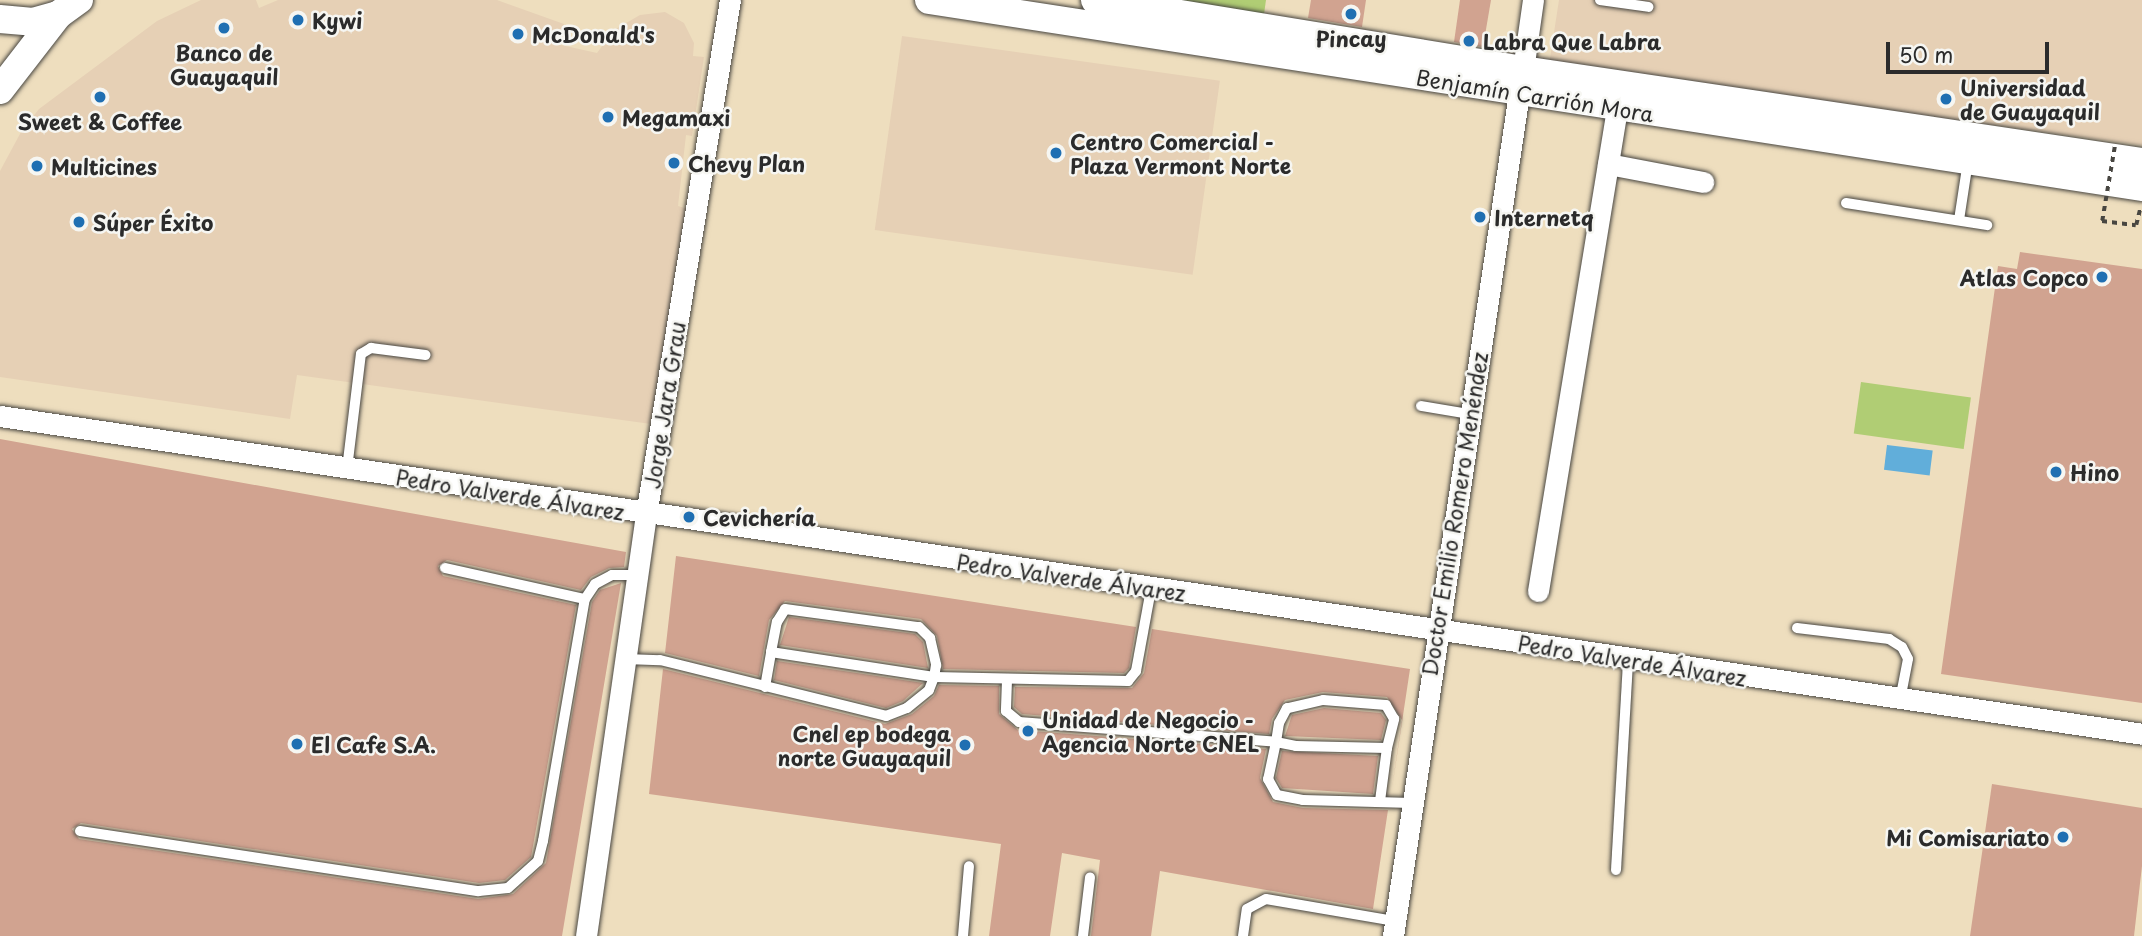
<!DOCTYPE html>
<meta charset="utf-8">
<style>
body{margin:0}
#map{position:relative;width:2142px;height:936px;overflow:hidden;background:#eedebe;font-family:"Playpen Sans",sans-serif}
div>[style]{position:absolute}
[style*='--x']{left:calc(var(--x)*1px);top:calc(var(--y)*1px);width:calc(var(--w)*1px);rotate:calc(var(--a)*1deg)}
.built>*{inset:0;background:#e6d0b5;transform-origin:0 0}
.green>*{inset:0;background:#b0cd74;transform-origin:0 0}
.water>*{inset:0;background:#61aeda;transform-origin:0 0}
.building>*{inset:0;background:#d1a390}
.path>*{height:3.5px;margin-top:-1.75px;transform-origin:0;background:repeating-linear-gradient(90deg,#484641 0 5px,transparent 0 10px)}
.roads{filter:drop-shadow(0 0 2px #484641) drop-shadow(0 0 2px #484641)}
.lane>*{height:10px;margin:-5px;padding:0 5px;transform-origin:5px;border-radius:5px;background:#fff}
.street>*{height:21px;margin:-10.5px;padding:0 10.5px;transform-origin:10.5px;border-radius:10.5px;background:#fff}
.secondary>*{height:28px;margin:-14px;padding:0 14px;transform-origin:14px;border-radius:14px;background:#fff}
.path-bridge>*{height:3.5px;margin-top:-1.75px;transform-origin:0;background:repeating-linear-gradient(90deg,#484641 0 5px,transparent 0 10px)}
.dots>*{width:19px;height:19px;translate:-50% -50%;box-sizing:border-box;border:4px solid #f6f6f2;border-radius:50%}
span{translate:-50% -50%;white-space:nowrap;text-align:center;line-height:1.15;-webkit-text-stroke:5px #f6f6f2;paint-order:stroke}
.poi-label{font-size:21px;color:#2b2b2b;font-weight:700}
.left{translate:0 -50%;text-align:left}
.right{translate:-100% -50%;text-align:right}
.street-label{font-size:21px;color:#2b2b2b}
.scale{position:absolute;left:1886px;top:42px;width:163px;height:32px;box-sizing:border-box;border:4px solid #2b2b2b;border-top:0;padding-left:9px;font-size:21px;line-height:24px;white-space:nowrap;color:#2b2b2b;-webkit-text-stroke:5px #f6f6f2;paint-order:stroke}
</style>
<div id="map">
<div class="built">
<i style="clip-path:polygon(256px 0,259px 8px,278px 0,497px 0,564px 24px,561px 45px,597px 53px,614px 30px,640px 15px,665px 12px,684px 23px,694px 43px,693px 56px,704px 57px,692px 136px,686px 135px,678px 206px,688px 209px,651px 424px,297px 375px,290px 419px,0 377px,0 171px,21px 132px,39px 109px,157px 21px,201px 0)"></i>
<i style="clip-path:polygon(1559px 0,2142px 0,2142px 145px,1549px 65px)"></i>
<i style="left:902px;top:36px;width:321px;height:196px;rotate:8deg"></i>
</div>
<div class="green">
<i style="clip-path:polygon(1160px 0,1266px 0,1263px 21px)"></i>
<i style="left:1861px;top:382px;width:111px;height:52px;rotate:8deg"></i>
</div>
<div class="water">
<i style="left:1887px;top:445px;width:46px;height:25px;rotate:7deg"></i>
</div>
<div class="building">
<i style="clip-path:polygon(1311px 0,1366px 0,1362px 27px,1308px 18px)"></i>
<i style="clip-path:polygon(1460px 0,1491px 0,1483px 47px,1454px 42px)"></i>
<i style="clip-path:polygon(2020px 252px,2142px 269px,2142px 703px,1941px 674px,1998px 266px,2017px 269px)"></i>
<i style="clip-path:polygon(0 439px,626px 552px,624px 567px,609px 568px,591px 577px,581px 590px,447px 560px,438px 566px,443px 576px,576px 605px,531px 857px,505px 880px,479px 883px,81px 823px,72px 829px,79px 839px,478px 899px,513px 894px,546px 863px,592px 602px,600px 590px,621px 583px,562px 936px,0 936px)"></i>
<i style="clip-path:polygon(676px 556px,1136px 627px,1129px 668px,1124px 673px,943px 669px,937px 636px,921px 619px,785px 601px,769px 620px,759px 676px,665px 653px)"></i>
<i style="clip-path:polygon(789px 617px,915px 634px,923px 642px,928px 668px,780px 645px)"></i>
<i style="clip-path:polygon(1152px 629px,1410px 669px,1391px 795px,1402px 720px,1387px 697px,1323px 692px,1285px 700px,1272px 719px,1269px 734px,1022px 714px,1014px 707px,1015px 687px,1132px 688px,1144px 673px)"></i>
<i style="clip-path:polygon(777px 661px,923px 683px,903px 701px,886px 708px,774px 680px)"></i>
<i style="clip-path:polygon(663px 669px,885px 724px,912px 714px,934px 696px,939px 685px,999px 686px,999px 714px,1018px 730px,1266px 749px,1260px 778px,1273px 802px,1303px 808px,1388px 810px,1373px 909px,1160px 871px,1151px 936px,1091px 936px,1100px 860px,1062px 853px,1050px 936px,989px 936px,1001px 844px,649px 794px)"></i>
<i style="clip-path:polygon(1324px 708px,1381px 713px,1386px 720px,1381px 740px,1285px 736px,1292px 715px)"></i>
<i style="clip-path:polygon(1282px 751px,1378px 756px,1373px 794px,1282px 788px,1276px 778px)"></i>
<i style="clip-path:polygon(1992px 784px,2142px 808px,2142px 866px,2134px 936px,1970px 936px)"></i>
</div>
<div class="path">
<i style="--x:2102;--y:221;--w:34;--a:7"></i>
<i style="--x:2136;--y:225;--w:16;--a:-76"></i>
</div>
<div class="roads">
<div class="lane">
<i style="--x:1600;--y:0;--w:49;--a:8.1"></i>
<i style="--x:1846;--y:203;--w:143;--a:8.9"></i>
<i style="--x:1959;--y:220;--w:60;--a:-81.3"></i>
<i style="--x:1421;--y:406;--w:49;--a:9.5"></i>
<i style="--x:347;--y:469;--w:116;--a:-83.1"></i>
<i style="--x:361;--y:354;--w:12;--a:-31"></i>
<i style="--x:371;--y:348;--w:55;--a:7.3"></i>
<i style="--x:445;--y:568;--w:143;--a:12.5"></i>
<i style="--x:1797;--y:628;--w:93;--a:6.8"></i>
<i style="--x:1889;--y:639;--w:15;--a:32"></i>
<i style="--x:1902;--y:647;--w:13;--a:63"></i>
<i style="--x:1908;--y:659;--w:42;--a:101"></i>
<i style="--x:625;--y:659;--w:35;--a:2"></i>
<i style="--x:660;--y:660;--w:233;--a:13.9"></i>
<i style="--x:886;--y:716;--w:22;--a:-21"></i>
<i style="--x:907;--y:708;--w:28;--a:-39"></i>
<i style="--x:929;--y:690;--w:14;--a:-69"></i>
<i style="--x:934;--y:677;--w:194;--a:1.2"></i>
<i style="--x:1128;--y:681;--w:13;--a:-51"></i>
<i style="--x:1136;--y:671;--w:83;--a:-79.6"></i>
<i style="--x:1007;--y:680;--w:31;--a:92"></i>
<i style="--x:1006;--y:711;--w:17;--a:40"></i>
<i style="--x:1019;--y:722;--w:258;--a:4.4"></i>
<i style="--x:1276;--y:742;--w:20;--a:11"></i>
<i style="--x:1296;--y:746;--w:91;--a:1.3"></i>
<i style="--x:1387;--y:748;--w:30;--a:-76"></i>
<i style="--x:1394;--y:719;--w:16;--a:-120"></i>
<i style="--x:1386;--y:705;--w:63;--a:-175.5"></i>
<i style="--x:1323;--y:700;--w:37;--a:167"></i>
<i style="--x:1287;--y:708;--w:17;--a:118"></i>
<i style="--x:1279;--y:723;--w:19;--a:99"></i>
<i style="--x:1276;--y:742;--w:38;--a:102"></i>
<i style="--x:1268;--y:779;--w:18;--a:61"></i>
<i style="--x:1277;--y:795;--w:26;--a:11"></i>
<i style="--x:1303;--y:800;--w:109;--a:1.6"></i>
<i style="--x:765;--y:687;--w:36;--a:-80"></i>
<i style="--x:771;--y:652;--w:31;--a:-79"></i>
<i style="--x:777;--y:622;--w:15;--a:-58"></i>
<i style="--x:785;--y:609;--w:135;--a:7.7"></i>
<i style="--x:919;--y:627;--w:16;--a:45"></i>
<i style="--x:930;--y:638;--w:28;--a:77"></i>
<i style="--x:936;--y:665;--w:12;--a:99"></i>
<i style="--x:934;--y:677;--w:165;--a:-171.3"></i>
<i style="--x:1380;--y:801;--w:53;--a:-82.5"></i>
<i style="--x:80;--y:831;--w:403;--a:8.6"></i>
<i style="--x:479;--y:891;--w:29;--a:-6"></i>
<i style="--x:508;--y:888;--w:40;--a:-42"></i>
<i style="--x:538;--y:861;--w:21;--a:-76"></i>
<i style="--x:543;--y:841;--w:246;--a:-80.2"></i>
<i style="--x:585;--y:599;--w:18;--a:-56"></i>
<i style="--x:595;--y:584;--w:19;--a:-28"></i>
<i style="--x:612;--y:575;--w:25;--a:0"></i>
<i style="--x:1616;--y:870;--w:210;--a:-86.7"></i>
<i style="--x:963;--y:936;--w:70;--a:-85.1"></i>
<i style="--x:1083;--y:936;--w:59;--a:-83.2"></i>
<i style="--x:1243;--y:936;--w:27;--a:-82"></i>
<i style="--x:1247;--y:909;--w:21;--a:-28"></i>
<i style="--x:1266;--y:899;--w:131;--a:9.7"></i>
</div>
<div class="street">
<i style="--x:1523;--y:70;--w:71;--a:-81.9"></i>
<i style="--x:1608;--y:164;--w:97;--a:10.7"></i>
<i style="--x:0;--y:416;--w:2165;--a:8.44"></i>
<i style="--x:1538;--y:591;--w:489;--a:-80.7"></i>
<i style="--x:586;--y:936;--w:425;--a:-81.9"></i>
<i style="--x:646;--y:515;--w:522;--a:-80.74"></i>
<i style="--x:1393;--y:936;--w:852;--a:-81.5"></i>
</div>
<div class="secondary">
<i style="--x:929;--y:0;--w:1227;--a:8.76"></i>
<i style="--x:1095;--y:0;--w:434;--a:9.3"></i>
<i style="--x:1523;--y:70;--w:626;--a:8.45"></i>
<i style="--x:0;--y:19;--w:33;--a:5"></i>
<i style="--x:33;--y:22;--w:26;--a:-16"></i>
<i style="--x:58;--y:15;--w:26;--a:-36"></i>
<i style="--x:0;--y:90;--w:95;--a:-52.3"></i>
</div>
</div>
<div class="path-bridge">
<i style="--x:2102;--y:221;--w:78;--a:-80.4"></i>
</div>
<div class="dots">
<i style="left:1351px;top:14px;background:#1f6fb2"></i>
<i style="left:298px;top:20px;background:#1f6fb2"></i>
<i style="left:224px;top:28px;background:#1f6fb2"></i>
<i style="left:518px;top:34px;background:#1f6fb2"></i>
<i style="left:1469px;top:41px;background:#1f6fb2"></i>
<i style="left:100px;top:97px;background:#1f6fb2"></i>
<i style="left:1946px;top:99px;background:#1f6fb2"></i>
<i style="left:608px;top:117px;background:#1f6fb2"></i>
<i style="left:1056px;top:153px;background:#1f6fb2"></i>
<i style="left:674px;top:163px;background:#1f6fb2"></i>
<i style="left:37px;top:166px;background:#1f6fb2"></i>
<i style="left:1480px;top:217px;background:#1f6fb2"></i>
<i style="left:79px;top:222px;background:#1f6fb2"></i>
<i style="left:2102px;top:277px;background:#1f6fb2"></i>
<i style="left:2056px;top:472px;background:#1f6fb2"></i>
<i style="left:689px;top:517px;background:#1f6fb2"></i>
<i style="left:1028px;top:731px;background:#1f6fb2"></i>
<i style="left:297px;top:744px;background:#1f6fb2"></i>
<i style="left:965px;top:745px;background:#1f6fb2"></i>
<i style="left:2063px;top:837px;background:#1f6fb2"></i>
</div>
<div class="poi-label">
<span class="left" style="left:312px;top:20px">Kywi</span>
<span class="left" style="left:532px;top:34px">McDonald's</span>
<span style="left:1351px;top:38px">Pincay</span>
<span class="left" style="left:1483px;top:41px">Labra Que Labra</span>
<span style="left:224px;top:64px">Banco de<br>Guayaquil</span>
<span class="left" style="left:1960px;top:99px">Universidad<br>de Guayaquil</span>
<span class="left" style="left:622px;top:117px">Megamaxi</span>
<span style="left:100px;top:121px">Sweet &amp; Coffee</span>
<span class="left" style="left:1070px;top:153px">Centro Comercial -<br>Plaza Vermont Norte</span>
<span class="left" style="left:688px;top:163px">Chevy Plan</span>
<span class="left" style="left:51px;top:166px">Multicines</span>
<span class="left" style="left:1494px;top:217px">Internetq</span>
<span class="left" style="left:93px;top:222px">Súper Éxito</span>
<span class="right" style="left:2088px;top:277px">Atlas Copco</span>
<span class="left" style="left:2070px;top:472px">Hino</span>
<span class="left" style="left:703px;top:517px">Cevichería</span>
<span class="left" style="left:1042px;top:731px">Unidad de Negocio -<br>Agencia Norte CNEL</span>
<span class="right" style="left:951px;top:745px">Cnel ep bodega<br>norte Guayaquil</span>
<span class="left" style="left:311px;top:744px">El Cafe S.A.</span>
<span class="right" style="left:2049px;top:837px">Mi Comisariato</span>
</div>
<div class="street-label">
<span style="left:1535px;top:95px;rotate:9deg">Benjamín Carrión Mora</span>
<span style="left:664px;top:405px;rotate:-81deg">Jorge Jara Grau</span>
<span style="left:510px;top:494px;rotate:9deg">Pedro Valverde Álvarez</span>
<span style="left:1454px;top:514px;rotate:-81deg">Doctor Emilio Romero Menéndez</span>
<span style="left:1071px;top:577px;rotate:8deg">Pedro Valverde Álvarez</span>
<span style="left:1632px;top:660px;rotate:9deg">Pedro Valverde Álvarez</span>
</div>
<div class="scale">50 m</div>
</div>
